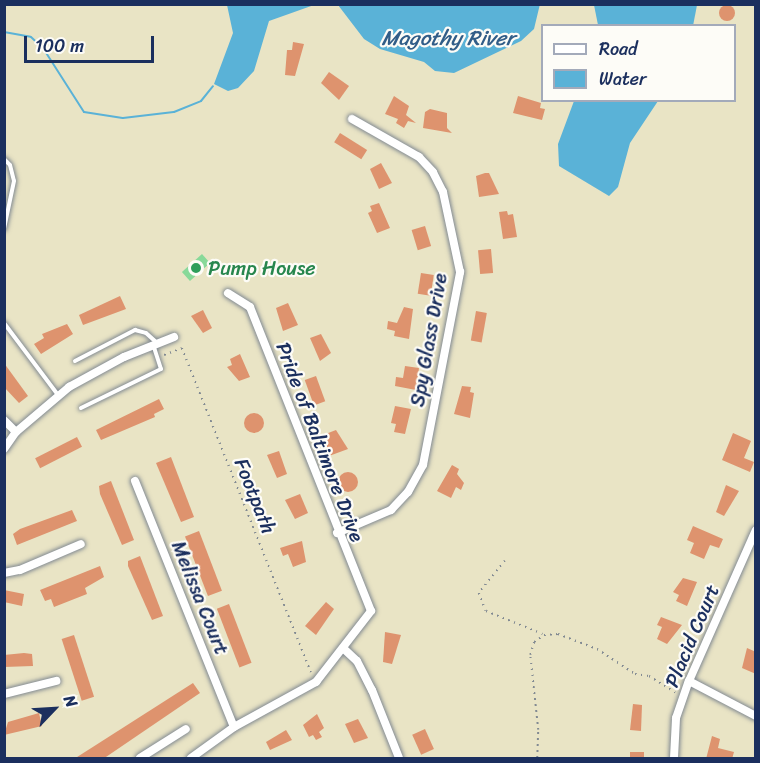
<!DOCTYPE html>
<style>
body{margin:0}
#map{position:relative;width:760px;height:763px;overflow:hidden;background:#e9e4c5;font-family:Sriracha,sans-serif}
div>[style]{position:absolute}
[style*='--x']{left:calc(var(--x)*1px);top:calc(var(--y)*1px);width:calc(var(--w)*1px);rotate:calc(var(--a)*1deg)}
.green>*{inset:0;background:#88d999;transform-origin:0 0}
.water>*{inset:0;background:#5ab2d7}
.stream>*{height:2px;margin:-1px;padding:0 1px;transform-origin:1px;border-radius:1px;background:#5ab2d7}
.building>*{inset:0;background:#de936e;transform-origin:0 0}
.round{border-radius:50%}
.path>*{height:1.5px;margin-top:-0.75px;transform-origin:0;background:repeating-linear-gradient(90deg,#828a92 0 1.5px,transparent 0 6px)}
.roads{filter:drop-shadow(0 0 2px #828a92) drop-shadow(0 0 2px #828a92)}
.service>*{height:4px;margin:-2px;padding:0 2px;transform-origin:2px;border-radius:2px;background:#fff}
.minor>*{height:8px;margin:-4px;padding:0 4px;transform-origin:4px;border-radius:4px;background:#fff}
.dots>*{width:16px;height:16px;translate:-50% -50%;box-sizing:border-box;border:3px solid #fdfcf7;border-radius:50%}
span{translate:-50% -50%;white-space:nowrap;text-align:center;line-height:1.15;-webkit-text-stroke:4.5px #fdfcf7;paint-order:stroke}
.leisure-label{font-size:20px;color:#27864d}
.left{translate:0 -50%;text-align:left}
.street-label{font-size:20px;color:#1b2f5e}
.water-label{font-size:21px;color:#315d88;font-style:italic}
.frame{position:absolute;inset:0;border:6px solid #1b2f5e;pointer-events:none}
.legend{position:absolute;left:541px;top:24px;width:195px;height:78px;box-sizing:border-box;background:#fdfcf7;border:2px solid #a3aaba;margin:0;padding:8px 10px;list-style:none;font-size:18px;color:#1b2f5e}
.legend li{display:flex;align-items:center;gap:12px;height:30px}
.legend b{width:30px;border:2px solid #a3aaba}
.north{position:absolute;left:24px;top:679px;width:60px;height:60px;-webkit-text-stroke:4px #fdfcf7;paint-order:stroke;rotate:65deg;font-size:16px;font-weight:700;line-height:24px;text-align:center;color:#1b2f5e}
.north::after{content:'';display:block;margin:auto;width:21px;height:27px;background:#1b2f5e;clip-path:polygon(50% 0,100% 100%,50% 72%,0 100%)}
.scale{position:absolute;left:24px;top:36px;width:130px;height:27px;box-sizing:border-box;border:3px solid #1b2f5e;border-top:0;padding-left:8px;font-size:18px;line-height:21px;white-space:nowrap;color:#1b2f5e;-webkit-text-stroke:4px #fdfcf7;paint-order:stroke}
</style>
<div id="map">
<div class="green">
<i style="left:202px;top:254px;width:12px;height:27px;rotate:48deg"></i>
</div>
<div class="water">
<i style="clip-path:polygon(540px 4px,534px 29px,521px 41px,454px 73px,435px 71px,424px 62px,380px 49px,364px 39px,338px 5px)"></i>
<i style="clip-path:polygon(227px 5px,227px 4px,314px 5px,269px 21px,254px 71px,238px 88px,228px 91px,214px 84px,233px 33px)"></i>
<i style="clip-path:polygon(594px 5px,594px 4px,697px 5px,693px 26px,598px 25px)"></i>
<i style="clip-path:polygon(574px 101px,658px 101px,630px 143px,618px 187px,609px 196px,559px 166px,558px 144px)"></i>
</div>
<div class="stream">
<i style="--x:4;--y:32;--w:27;--a:10"></i>
<i style="--x:31;--y:37;--w:16;--a:43"></i>
<i style="--x:43;--y:48;--w:76;--a:57.4"></i>
<i style="--x:84;--y:112;--w:39;--a:9"></i>
<i style="--x:123;--y:118;--w:51;--a:-6.7"></i>
<i style="--x:174;--y:112;--w:29;--a:-22"></i>
<i style="--x:201;--y:101;--w:19;--a:-51"></i>
</div>
<div class="building">
<i class="round" style="left:719px;top:5px;width:16px;height:16px"></i>
<i style="clip-path:polygon(293px 42px,304px 44px,295px 76px,285px 75px,287px 50px,292px 50px)"></i>
<i style="clip-path:polygon(329px 72px,349px 86px,339px 100px,321px 83px)"></i>
<i style="clip-path:polygon(394px 96px,409px 106px,406px 115px,416px 123px,408px 121px,404px 128px,396px 123px,398px 119px,385px 114px)"></i>
<i style="clip-path:polygon(518px 96px,541px 103px,540px 108px,545px 109px,542px 120px,513px 113px)"></i>
<i style="clip-path:polygon(430px 109px,447px 113px,447px 128px,452px 133px,423px 128px,425px 112px)"></i>
<i style="left:340px;top:133px;width:32px;height:11px;rotate:32deg"></i>
<i style="clip-path:polygon(381px 163px,392px 183px,379px 189px,370px 169px)"></i>
<i style="clip-path:polygon(485px 173px,489px 173px,499px 194px,479px 197px,476px 176px)"></i>
<i style="clip-path:polygon(379px 203px,390px 228px,377px 233px,368px 213px,372px 211px,370px 206px)"></i>
<i style="clip-path:polygon(507px 211px,508px 215px,513px 214px,517px 237px,503px 239px,499px 212px)"></i>
<i style="left:425px;top:226px;width:21px;height:14px;rotate:73deg"></i>
<i style="left:491px;top:249px;width:24px;height:13px;rotate:85deg"></i>
<i style="left:421px;top:273px;width:13px;height:21px;rotate:9deg"></i>
<i style="clip-path:polygon(120px 296px,126px 309px,83px 325px,79px 315px)"></i>
<i style="clip-path:polygon(288px 303px,298px 325px,283px 331px,276px 308px)"></i>
<i style="clip-path:polygon(404px 307px,413px 309px,409px 339px,394px 336px,395px 331px,387px 329px,388px 321px,397px 323px)"></i>
<i style="clip-path:polygon(203px 310px,212px 328px,203px 333px,191px 316px)"></i>
<i style="left:476px;top:311px;width:11px;height:30px;rotate:10deg"></i>
<i style="clip-path:polygon(67px 324px,73px 334px,41px 354px,34px 344px,44px 338px,42px 334px)"></i>
<i style="clip-path:polygon(321px 334px,331px 353px,320px 361px,310px 338px)"></i>
<i style="clip-path:polygon(240px 354px,250px 377px,239px 381px,227px 367px,232px 365px,230px 359px)"></i>
<i style="clip-path:polygon(4px 363px,28px 396px,19px 403px,4px 387px)"></i>
<i style="clip-path:polygon(405px 366px,419px 368px,416px 390px,395px 386px,396px 377px,403px 378px)"></i>
<i style="left:316px;top:376px;width:27px;height:12px;rotate:70deg"></i>
<i style="clip-path:polygon(462px 386px,471px 387px,470px 392px,474px 393px,470px 418px,454px 414px)"></i>
<i style="clip-path:polygon(159px 399px,164px 409px,154px 414px,155px 417px,101px 440px,96px 430px)"></i>
<i style="clip-path:polygon(395px 406px,411px 409px,405px 434px,394px 432px,396px 424px,391px 423px)"></i>
<i class="round" style="left:244px;top:413px;width:20px;height:20px"></i>
<i style="clip-path:polygon(336px 430px,348px 449px,329px 456px,323px 435px)"></i>
<i style="clip-path:polygon(733px 433px,751px 441px,744px 458px,754px 462px,750px 472px,722px 460px)"></i>
<i style="left:77px;top:437px;width:11px;height:47px;rotate:63deg"></i>
<i style="clip-path:polygon(279px 451px,287px 474px,277px 478px,267px 455px)"></i>
<i style="clip-path:polygon(171px 457px,194px 517px,181px 522px,156px 463px)"></i>
<i style="clip-path:polygon(452px 465px,459px 469px,457px 474px,464px 483px,461px 490px,456px 487px,451px 498px,437px 491px)"></i>
<i class="round" style="left:338px;top:472px;width:20px;height:20px"></i>
<i style="clip-path:polygon(111px 481px,134px 540px,122px 545px,100px 494px,99px 486px)"></i>
<i style="clip-path:polygon(726px 485px,739px 491px,724px 516px,716px 512px)"></i>
<i style="clip-path:polygon(300px 494px,308px 513px,295px 519px,285px 500px)"></i>
<i style="clip-path:polygon(72px 510px,77px 521px,17px 545px,13px 534px,20px 529px)"></i>
<i style="clip-path:polygon(693px 526px,723px 539px,719px 548px,710px 545px,704px 559px,690px 553px,694px 543px,687px 540px)"></i>
<i style="left:199px;top:531px;width:64px;height:15px;rotate:69deg"></i>
<i style="clip-path:polygon(302px 541px,306px 562px,293px 567px,288px 554px,283px 556px,280px 548px)"></i>
<i style="clip-path:polygon(140px 556px,163px 616px,152px 620px,128px 566px,128px 561px)"></i>
<i style="clip-path:polygon(100px 566px,104px 577px,85px 588px,87px 594px,54px 607px,51px 599px,45px 601px,40px 590px)"></i>
<i style="clip-path:polygon(683px 578px,697px 582px,687px 606px,676px 601px,679px 595px,673px 592px)"></i>
<i style="clip-path:polygon(4px 590px,24px 594px,22px 606px,4px 602px)"></i>
<i style="clip-path:polygon(326px 602px,334px 609px,316px 635px,305px 626px)"></i>
<i style="left:229px;top:604px;width:63px;height:13px;rotate:69deg"></i>
<i style="clip-path:polygon(661px 617px,682px 625px,667px 644px,657px 639px,662px 627px,657px 625px)"></i>
<i style="clip-path:polygon(385px 632px,401px 635px,392px 664px,383px 662px)"></i>
<i style="left:74px;top:635px;width:65px;height:13px;rotate:72deg"></i>
<i style="clip-path:polygon(747px 648px,756px 652px,756px 674px,742px 668px)"></i>
<i style="clip-path:polygon(24px 653px,32px 654px,33px 666px,4px 667px,4px 655px)"></i>
<i style="clip-path:polygon(193px 683px,200px 693px,103px 759px,74px 759px)"></i>
<i style="clip-path:polygon(633px 704px,642px 705px,641px 731px,630px 730px)"></i>
<i style="clip-path:polygon(39px 713px,42px 726px,4px 735px,8px 722px)"></i>
<i style="clip-path:polygon(317px 714px,324px 728px,319px 732px,322px 737px,316px 740px,313px 735px,309px 737px,303px 725px)"></i>
<i style="clip-path:polygon(358px 719px,368px 738px,354px 743px,345px 724px)"></i>
<i style="left:425px;top:729px;width:22px;height:14px;rotate:66deg"></i>
<i style="clip-path:polygon(286px 730px,292px 740px,270px 750px,266px 742px)"></i>
<i style="clip-path:polygon(712px 736px,720px 739px,718px 748px,734px 752px,732px 759px,706px 759px)"></i>
<i style="left:630px;top:752px;width:14px;height:7px"></i>
</div>
<div class="path">
<i style="--x:164;--y:355;--w:19;--a:-21"></i>
<i style="--x:182;--y:348;--w:349;--a:68.3"></i>
<i style="--x:505;--y:561;--w:41;--a:129.1"></i>
<i style="--x:479;--y:593;--w:19;--a:69"></i>
<i style="--x:486;--y:611;--w:61;--a:22"></i>
<i style="--x:537;--y:758;--w:28;--a:-88"></i>
<i style="--x:538;--y:730;--w:75;--a:-96.1"></i>
<i style="--x:530;--y:655;--w:14;--a:-73"></i>
<i style="--x:534;--y:642;--w:12;--a:-35"></i>
<i style="--x:544;--y:635;--w:14;--a:-4"></i>
<i style="--x:558;--y:634;--w:42;--a:21"></i>
<i style="--x:597;--y:649;--w:45;--a:33.3"></i>
<i style="--x:635;--y:674;--w:14;--a:8"></i>
<i style="--x:649;--y:676;--w:31;--a:32"></i>
</div>
<div class="roads">
<div class="service">
<i style="--x:4;--y:159;--w:8;--a:45"></i>
<i style="--x:10;--y:165;--w:16;--a:76"></i>
<i style="--x:14;--y:181;--w:49;--a:101.8"></i>
<i style="--x:4;--y:323;--w:90;--a:53.1"></i>
<i style="--x:75;--y:361;--w:68;--a:-27.3"></i>
<i style="--x:135;--y:330;--w:11;--a:15"></i>
<i style="--x:146;--y:333;--w:15;--a:42"></i>
<i style="--x:81;--y:408;--w:89;--a:-26"></i>
<i style="--x:161;--y:369;--w:25;--a:-108"></i>
</div>
<div class="minor">
<i style="--x:4;--y:420;--w:17;--a:45"></i>
<i style="--x:4;--y:449;--w:21;--a:-55"></i>
<i style="--x:16;--y:432;--w:70;--a:-40.3"></i>
<i style="--x:69;--y:387;--w:63;--a:-28.6"></i>
<i style="--x:124;--y:357;--w:54;--a:-21.8"></i>
<i style="--x:135;--y:481;--w:265;--a:68.1"></i>
<i style="--x:337;--y:533;--w:59;--a:-23.1"></i>
<i style="--x:391;--y:510;--w:25;--a:-47"></i>
<i style="--x:408;--y:492;--w:31;--a:-61"></i>
<i style="--x:423;--y:465;--w:197;--a:-79.1"></i>
<i style="--x:460;--y:272;--w:82;--a:-102"></i>
<i style="--x:443;--y:192;--w:22;--a:-117"></i>
<i style="--x:433;--y:172;--w:21;--a:-133"></i>
<i style="--x:419;--y:157;--w:77;--a:-150.4"></i>
<i style="--x:4;--y:573;--w:16;--a:-11"></i>
<i style="--x:20;--y:570;--w:66;--a:-23.1"></i>
<i style="--x:343;--y:648;--w:19;--a:43"></i>
<i style="--x:357;--y:661;--w:33;--a:63"></i>
<i style="--x:372;--y:690;--w:73;--a:68.3"></i>
<i style="--x:689;--y:681;--w:76;--a:27.6"></i>
<i style="--x:4;--y:694;--w:54;--a:-14"></i>
<i style="--x:140;--y:758;--w:54;--a:-32.2"></i>
<i style="--x:191;--y:758;--w:53;--a:-35.8"></i>
<i style="--x:234;--y:727;--w:94;--a:-28.8"></i>
<i style="--x:316;--y:682;--w:90;--a:-52.2"></i>
<i style="--x:371;--y:611;--w:327;--a:-111.7"></i>
<i style="--x:250;--y:307;--w:26;--a:-148"></i>
<i style="--x:674;--y:758;--w:40;--a:-87.1"></i>
<i style="--x:676;--y:718;--w:39;--a:-71"></i>
<i style="--x:689;--y:681;--w:165;--a:-66.1"></i>
</div>
</div>
<div class="dots">
<i style="left:196px;top:268px;background:#2e9e5b"></i>
</div>
<div class="leisure-label">
<span class="left" style="left:208px;top:268px">Pump House</span>
</div>
<div class="street-label">
<span style="left:429px;top:340px;rotate:-80deg">Spy Glass Drive</span>
<span style="left:320px;top:442px;rotate:69deg">Pride of Baltimore Drive</span>
<span style="left:255px;top:496px;rotate:68deg">Footpath</span>
<span style="left:200px;top:598px;rotate:68deg">Melissa Court</span>
<span style="left:692px;top:636px;rotate:-67deg">Placid Court</span>
</div>
<div class="water-label">
<span style="left:448px;top:38px">Magothy River</span>
</div>
<div class="frame"></div>
<ul class="legend">
<li><b style="height:8px;background:#fff"></b>Road</li>
<li><b style="height:16px;background:#5ab2d7"></b>Water</li>
</ul>
<div class="north">N</div>
<div class="scale">100 m</div>
</div>
